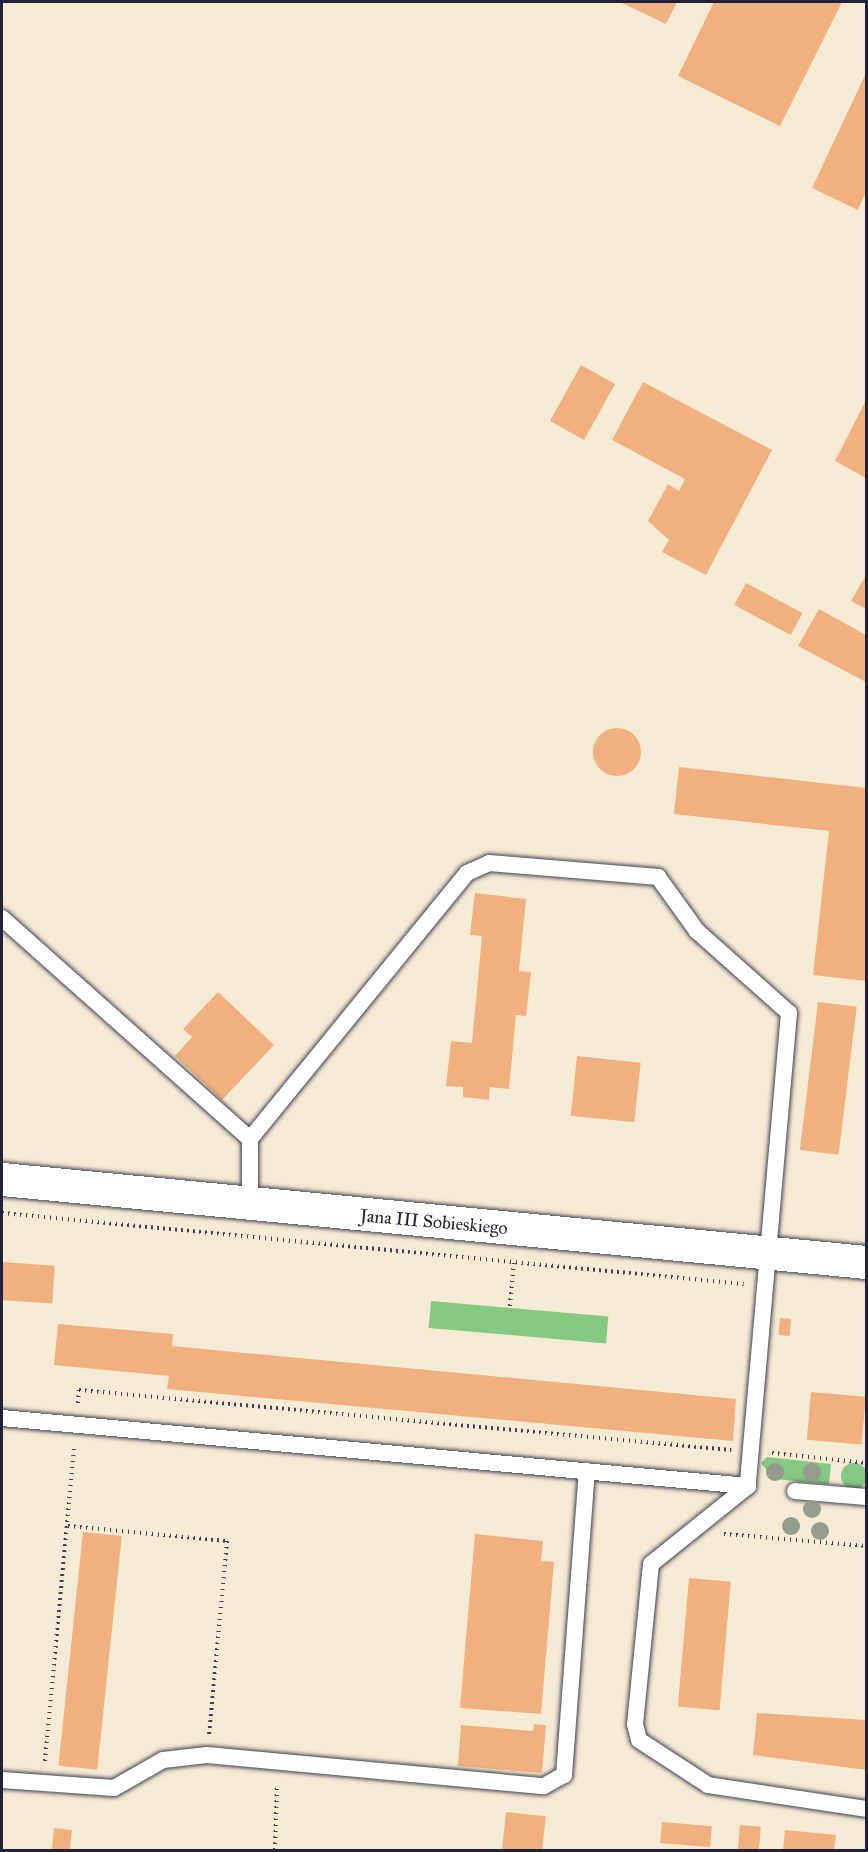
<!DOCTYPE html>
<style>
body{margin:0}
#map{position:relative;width:868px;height:1852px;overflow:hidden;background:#f5ead4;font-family:"IM FELL Great Primer",serif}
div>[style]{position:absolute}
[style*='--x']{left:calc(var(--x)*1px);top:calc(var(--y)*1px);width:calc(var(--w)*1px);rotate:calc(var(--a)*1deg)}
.green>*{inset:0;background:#85c882;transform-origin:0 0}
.round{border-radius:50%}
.building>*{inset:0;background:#f1b080;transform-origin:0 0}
.path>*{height:4px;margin-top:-2px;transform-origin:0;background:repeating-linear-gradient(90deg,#424052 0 1.5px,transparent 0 6px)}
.roads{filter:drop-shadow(0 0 2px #424052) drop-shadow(0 0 2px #424052)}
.service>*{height:16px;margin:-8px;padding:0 8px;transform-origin:8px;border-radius:8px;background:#fff}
.secondary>*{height:33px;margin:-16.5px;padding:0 16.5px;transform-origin:16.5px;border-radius:16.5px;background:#fff}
.trees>*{width:18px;height:18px;margin:-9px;border-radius:50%;background:#949c8e}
span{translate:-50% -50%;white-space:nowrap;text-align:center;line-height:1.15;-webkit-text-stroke:5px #fdfcf7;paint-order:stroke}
.street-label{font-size:18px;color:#22223b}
.frame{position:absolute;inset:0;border:3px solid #22223b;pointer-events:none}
</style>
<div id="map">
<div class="green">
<i style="left:431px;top:1301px;width:178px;height:27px;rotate:5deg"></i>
<i style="clip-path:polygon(767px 1457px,831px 1464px,829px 1484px,774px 1479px,761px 1463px)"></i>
<i class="round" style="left:841px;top:1463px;width:26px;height:26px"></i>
</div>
<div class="building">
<i style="clip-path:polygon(620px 2px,677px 2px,666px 24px)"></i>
<i style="clip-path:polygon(714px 2px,842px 2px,780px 126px,678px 76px)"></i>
<i style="clip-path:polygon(866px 73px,866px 192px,858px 210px,812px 188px)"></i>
<i style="left:581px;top:365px;width:39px;height:64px;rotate:29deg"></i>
<i style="clip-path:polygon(643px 382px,772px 450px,706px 575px,662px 552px,669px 540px,648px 521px,668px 484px,679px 491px,685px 479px,612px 440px)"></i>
<i style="clip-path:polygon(866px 400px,866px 478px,835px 461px)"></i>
<i style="clip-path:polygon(866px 575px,866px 609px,851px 601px)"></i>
<i style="left:746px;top:583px;width:64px;height:25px;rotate:28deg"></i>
<i style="clip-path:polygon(819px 609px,866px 635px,866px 682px,798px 646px)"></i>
<i class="round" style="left:593px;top:728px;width:48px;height:48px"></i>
<i style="clip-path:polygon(679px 767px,866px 788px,866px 981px,813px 975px,829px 831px,674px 814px)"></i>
<i style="clip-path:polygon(475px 893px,526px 899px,519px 971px,531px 972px,526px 1016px,516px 1015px,509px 1089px,490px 1087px,489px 1100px,463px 1097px,463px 1087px,446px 1086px,451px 1041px,472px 1043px,482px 936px,470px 935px)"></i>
<i style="clip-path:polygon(218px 992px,274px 1045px,222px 1100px,175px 1056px,192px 1037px,183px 1029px)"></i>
<i style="left:818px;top:1002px;width:39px;height:149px;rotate:7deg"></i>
<i style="left:577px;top:1056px;width:64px;height:60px;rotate:6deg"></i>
<i style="left:2px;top:1262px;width:53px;height:38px;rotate:4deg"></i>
<i style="left:780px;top:1318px;width:11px;height:17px;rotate:5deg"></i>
<i style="clip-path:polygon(58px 1324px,173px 1334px,172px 1346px,736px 1399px,733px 1441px,167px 1389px,169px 1376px,54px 1365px)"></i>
<i style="left:811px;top:1392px;width:55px;height:48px;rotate:5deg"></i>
<i style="left:83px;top:1532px;width:39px;height:235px;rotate:6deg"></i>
<i style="clip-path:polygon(475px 1534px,543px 1541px,541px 1561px,554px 1562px,541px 1714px,460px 1708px)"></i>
<i style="left:689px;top:1578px;width:42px;height:129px;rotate:5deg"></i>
<i style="clip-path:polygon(757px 1713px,866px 1720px,866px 1770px,753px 1755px)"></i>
<i style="clip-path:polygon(534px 1724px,546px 1725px,542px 1773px,458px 1766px,461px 1725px,533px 1731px)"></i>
<i style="left:506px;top:1812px;width:40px;height:38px;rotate:6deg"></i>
<i style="left:662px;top:1822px;width:50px;height:21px;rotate:5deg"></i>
<i style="left:740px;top:1825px;width:21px;height:25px;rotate:5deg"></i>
<i style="left:54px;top:1828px;width:18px;height:22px;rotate:6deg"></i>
<i style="clip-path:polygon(785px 1830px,836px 1835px,834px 1850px,783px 1850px)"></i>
</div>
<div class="path">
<i style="--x:2;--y:1213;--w:745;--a:5.47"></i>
<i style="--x:510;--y:1306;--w:44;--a:-84.8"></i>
<i style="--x:78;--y:1403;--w:13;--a:-86"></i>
<i style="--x:79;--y:1390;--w:655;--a:5.26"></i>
<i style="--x:772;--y:1453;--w:95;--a:6.1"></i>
<i style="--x:68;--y:1526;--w:160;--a:5.4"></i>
<i style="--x:227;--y:1541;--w:194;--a:95.3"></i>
<i style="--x:724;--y:1534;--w:143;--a:4.8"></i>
<i style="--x:45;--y:1761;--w:316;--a:-84.7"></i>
<i style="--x:275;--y:1850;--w:65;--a:-88.2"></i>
</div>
<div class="roads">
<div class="service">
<i style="--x:2;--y:918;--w:332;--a:41.7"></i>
<i style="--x:250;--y:1205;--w:66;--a:-90"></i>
<i style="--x:250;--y:1139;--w:343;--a:-50.8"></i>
<i style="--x:467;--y:873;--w:24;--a:-24"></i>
<i style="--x:489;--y:863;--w:170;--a:4.7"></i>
<i style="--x:658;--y:877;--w:67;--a:54.2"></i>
<i style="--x:697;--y:931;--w:123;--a:41.7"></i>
<i style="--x:789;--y:1013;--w:475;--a:95"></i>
<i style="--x:748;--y:1486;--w:124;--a:141.2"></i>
<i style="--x:651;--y:1564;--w:161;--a:95.7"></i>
<i style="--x:635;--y:1724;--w:16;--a:76"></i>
<i style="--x:639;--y:1740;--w:82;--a:33.1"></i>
<i style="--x:708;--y:1785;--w:160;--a:8.6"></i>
<i style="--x:2;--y:1418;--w:749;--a:5.21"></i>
<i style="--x:795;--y:1491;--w:71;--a:4.8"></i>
<i style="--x:2;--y:1780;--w:112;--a:4.1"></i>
<i style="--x:114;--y:1788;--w:56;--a:-29.7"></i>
<i style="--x:163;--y:1760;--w:44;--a:-6.5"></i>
<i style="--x:207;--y:1755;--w:338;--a:5.3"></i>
<i style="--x:544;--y:1786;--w:23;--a:-29"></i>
<i style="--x:564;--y:1775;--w:305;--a:-85.7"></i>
</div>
<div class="secondary">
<i style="--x:2;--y:1179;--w:868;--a:5.49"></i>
</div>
</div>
<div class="trees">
<i style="left:775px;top:1472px"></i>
<i style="left:812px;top:1472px"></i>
<i style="left:812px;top:1509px"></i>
<i style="left:791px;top:1526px"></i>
<i style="left:820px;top:1531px"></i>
</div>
<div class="street-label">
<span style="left:434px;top:1222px;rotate:5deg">Jana III Sobieskiego</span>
</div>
<div class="frame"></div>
</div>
